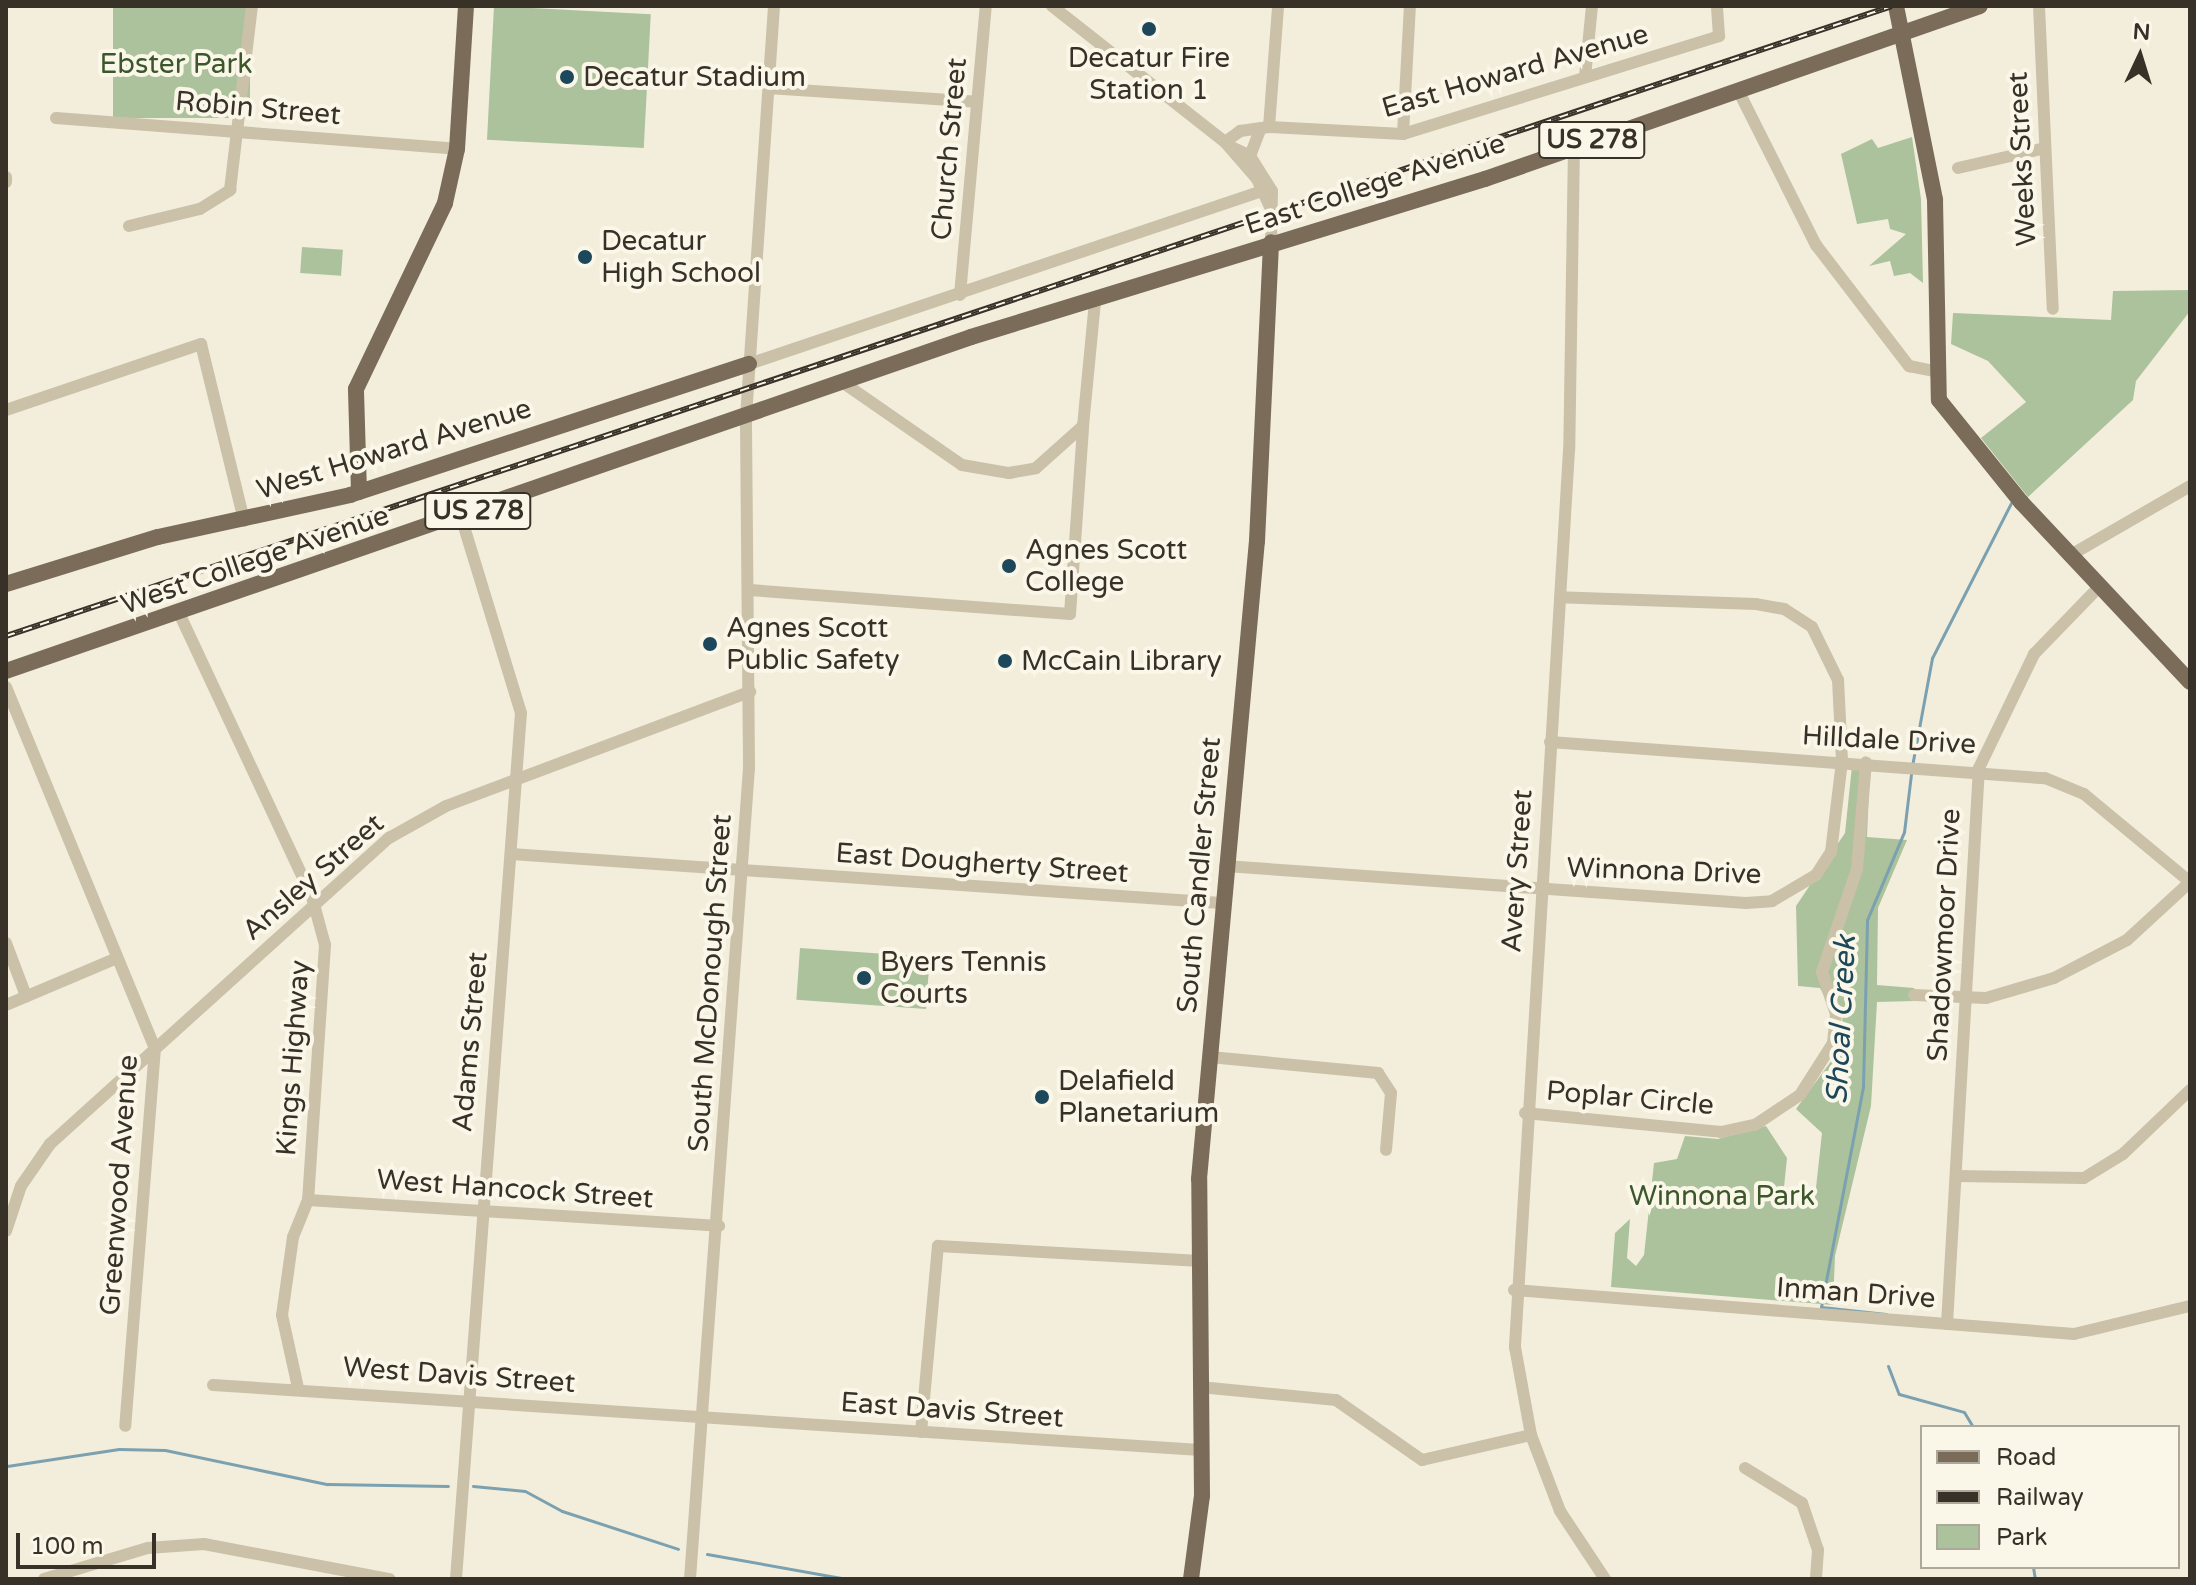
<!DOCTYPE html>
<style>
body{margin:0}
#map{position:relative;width:2196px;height:1585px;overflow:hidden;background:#f3eedc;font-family:"Varela Round",sans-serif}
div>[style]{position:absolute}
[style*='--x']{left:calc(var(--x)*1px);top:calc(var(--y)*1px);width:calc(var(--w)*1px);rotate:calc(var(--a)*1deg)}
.green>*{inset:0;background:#acc29c;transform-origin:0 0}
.stream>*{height:3px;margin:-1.5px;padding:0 1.5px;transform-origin:1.5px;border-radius:1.5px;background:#7ba1b1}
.minor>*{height:12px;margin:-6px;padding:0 6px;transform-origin:6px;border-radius:6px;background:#cbc1a8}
.major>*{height:16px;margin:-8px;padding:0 8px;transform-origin:8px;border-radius:8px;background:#7a6c59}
.rail>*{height:6px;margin-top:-3px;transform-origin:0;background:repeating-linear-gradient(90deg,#faf7e9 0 9px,#383128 0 18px);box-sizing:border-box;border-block:2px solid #383128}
.dots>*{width:22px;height:22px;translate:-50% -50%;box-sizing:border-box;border:4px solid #faf7e9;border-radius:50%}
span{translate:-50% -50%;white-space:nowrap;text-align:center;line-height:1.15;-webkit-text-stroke:8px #faf7e9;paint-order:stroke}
.shield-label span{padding:2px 6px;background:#faf7e9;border:2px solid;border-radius:6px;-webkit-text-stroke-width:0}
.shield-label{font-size:26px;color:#383128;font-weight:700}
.poi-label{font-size:28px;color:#383128}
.left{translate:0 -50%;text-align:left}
.park-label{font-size:28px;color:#3c572b}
.street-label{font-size:28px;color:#383128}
.water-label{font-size:30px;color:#1d475b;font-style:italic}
.frame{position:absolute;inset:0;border:8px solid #383128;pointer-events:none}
.legend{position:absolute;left:1920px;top:1425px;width:260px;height:144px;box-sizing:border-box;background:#faf7e9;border:2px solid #aca89c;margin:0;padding:10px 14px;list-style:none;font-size:24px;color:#383128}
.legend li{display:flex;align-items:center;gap:16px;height:40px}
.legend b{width:40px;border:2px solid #aca89c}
.north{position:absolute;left:2100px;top:16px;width:80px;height:80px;-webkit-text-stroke:6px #faf7e9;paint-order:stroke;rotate:4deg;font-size:22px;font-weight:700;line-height:32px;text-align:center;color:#383128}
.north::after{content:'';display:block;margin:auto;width:28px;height:36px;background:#383128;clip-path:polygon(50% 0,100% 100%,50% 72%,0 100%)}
.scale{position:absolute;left:16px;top:1533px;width:140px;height:36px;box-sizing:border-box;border:4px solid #383128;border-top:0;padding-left:10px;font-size:24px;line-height:28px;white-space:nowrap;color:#383128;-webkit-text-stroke:6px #faf7e9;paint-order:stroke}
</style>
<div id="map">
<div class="green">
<i style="left:113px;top:6px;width:137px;height:112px"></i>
<i style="left:494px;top:6px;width:157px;height:134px;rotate:3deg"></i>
<i style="clip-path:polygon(1912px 137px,1921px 199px,1923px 283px,1910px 273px,1894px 276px,1890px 261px,1869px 266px,1906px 234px,1890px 229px,1888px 219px,1857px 224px,1841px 154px,1872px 139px,1878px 148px)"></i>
<i style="left:302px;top:247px;width:41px;height:26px;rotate:4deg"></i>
<i style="clip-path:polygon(2190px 290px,2190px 311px,2136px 381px,2133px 400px,2028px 497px,1981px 438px,2026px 402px,1988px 361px,1951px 344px,1953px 313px,2111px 320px,2113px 291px)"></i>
<i style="clip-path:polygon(1852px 766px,1870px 767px,1867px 837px,1907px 840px,1878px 908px,1877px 985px,1914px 988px,1915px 1001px,1877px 1002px,1871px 1106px,1835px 1256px,1833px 1305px,1611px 1287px,1615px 1233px,1630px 1219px,1627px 1258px,1636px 1266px,1644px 1255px,1654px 1163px,1677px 1159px,1685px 1136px,1718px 1139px,1766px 1126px,1787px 1158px,1783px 1197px,1814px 1206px,1822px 1133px,1796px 1109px,1840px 1049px,1843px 1010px,1830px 1007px,1820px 988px,1798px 986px,1796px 906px,1845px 833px)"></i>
<i style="left:800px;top:948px;width:130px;height:52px;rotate:4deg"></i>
</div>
<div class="stream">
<i style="--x:1912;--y:766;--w:110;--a:-79.5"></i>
<i style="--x:1932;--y:658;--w:174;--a:-63"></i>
<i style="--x:1886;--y:1314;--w:65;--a:-173.9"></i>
<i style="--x:1821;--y:1307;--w:225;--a:-79.2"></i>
<i style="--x:1863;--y:1086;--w:166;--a:-88.6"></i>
<i style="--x:1867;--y:920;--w:95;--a:-67.2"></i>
<i style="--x:1904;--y:832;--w:58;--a:-83.1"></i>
<i style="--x:1888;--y:1366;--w:30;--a:69"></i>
<i style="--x:1899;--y:1394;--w:67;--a:15.5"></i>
<i style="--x:1964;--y:1412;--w:17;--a:59"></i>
<i style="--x:7;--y:1466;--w:113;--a:-8.6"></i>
<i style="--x:119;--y:1449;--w:46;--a:1.2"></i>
<i style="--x:165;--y:1450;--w:166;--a:11.9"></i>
<i style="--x:327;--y:1484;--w:121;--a:0.9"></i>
<i style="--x:473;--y:1486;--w:52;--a:5.5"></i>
<i style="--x:525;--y:1491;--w:42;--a:28.4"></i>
<i style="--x:562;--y:1511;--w:122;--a:18.1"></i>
<i style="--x:707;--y:1554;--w:142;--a:10.1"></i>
<i style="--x:2033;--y:1567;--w:12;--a:81"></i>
</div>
<div class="minor">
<i style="--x:1052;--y:6;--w:220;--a:38.2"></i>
<i style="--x:1225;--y:142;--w:49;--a:49.1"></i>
<i style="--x:1257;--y:179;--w:38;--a:65"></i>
<i style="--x:2039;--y:6;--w:303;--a:87.4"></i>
<i style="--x:1585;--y:77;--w:71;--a:-84.4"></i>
<i style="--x:768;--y:88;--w:209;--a:3.8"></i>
<i style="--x:1738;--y:90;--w:174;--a:63.3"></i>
<i style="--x:1816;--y:245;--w:153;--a:52.5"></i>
<i style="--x:1909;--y:366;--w:25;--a:11"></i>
<i style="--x:56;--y:118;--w:402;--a:4.4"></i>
<i style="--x:1269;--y:127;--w:121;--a:-85.7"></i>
<i style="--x:1403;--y:134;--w:128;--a:-86.9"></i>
<i style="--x:1225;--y:142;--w:19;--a:-36"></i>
<i style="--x:1240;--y:131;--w:29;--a:-8"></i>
<i style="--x:1269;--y:127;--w:134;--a:3"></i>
<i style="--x:1403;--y:134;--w:331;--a:-17.2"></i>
<i style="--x:1719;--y:36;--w:30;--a:-94"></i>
<i style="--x:1229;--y:146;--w:23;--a:25"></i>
<i style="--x:1250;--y:156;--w:41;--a:57.8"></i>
<i style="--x:1272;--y:191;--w:51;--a:91.1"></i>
<i style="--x:1574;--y:146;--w:304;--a:90.9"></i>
<i style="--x:1569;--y:450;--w:899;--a:93.45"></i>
<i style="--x:1515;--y:1347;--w:89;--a:79.7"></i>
<i style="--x:1531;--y:1435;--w:81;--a:69.1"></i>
<i style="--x:1560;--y:1511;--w:82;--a:56.5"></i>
<i style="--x:1250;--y:156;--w:30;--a:-69"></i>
<i style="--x:1958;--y:168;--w:89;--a:-12.9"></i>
<i style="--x:6;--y:177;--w:5;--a:90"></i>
<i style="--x:129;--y:226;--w:73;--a:-13.5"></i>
<i style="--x:200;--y:209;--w:36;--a:-32"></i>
<i style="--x:230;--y:190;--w:185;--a:-83.2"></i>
<i style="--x:960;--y:295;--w:290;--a:-84.9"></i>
<i style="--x:749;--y:364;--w:541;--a:-18.64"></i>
<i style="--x:845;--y:384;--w:142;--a:34.7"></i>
<i style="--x:962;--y:465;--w:48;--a:9.7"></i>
<i style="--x:1009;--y:473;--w:27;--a:-10"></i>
<i style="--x:1036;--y:468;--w:63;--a:-41.8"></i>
<i style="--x:1083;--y:426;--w:126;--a:-84.5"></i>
<i style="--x:6;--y:410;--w:206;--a:-18.7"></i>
<i style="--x:201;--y:344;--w:182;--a:76.3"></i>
<i style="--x:2069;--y:556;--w:140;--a:-30"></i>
<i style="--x:750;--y:590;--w:321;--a:4.3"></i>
<i style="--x:1070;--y:614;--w:188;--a:-86"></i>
<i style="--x:179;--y:613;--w:314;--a:64.9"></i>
<i style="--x:312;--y:897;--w:50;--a:74.8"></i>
<i style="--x:325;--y:945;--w:256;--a:93.8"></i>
<i style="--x:308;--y:1200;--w:40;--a:112"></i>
<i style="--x:293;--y:1237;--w:79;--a:98"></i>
<i style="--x:282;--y:1315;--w:75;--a:77.6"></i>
<i style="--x:6;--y:687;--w:391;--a:67.6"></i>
<i style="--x:155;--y:1048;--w:379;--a:94.5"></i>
<i style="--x:1550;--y:742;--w:496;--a:4.2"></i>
<i style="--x:2045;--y:778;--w:42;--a:22.3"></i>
<i style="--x:2084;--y:794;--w:138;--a:39.7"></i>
<i style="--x:511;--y:854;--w:712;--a:3.95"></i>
<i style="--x:1225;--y:866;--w:522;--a:4.06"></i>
<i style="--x:1746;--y:903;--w:26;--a:-4"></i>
<i style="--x:1772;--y:901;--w:51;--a:-30.6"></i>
<i style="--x:1816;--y:875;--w:27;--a:-57"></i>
<i style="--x:1831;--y:852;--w:92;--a:-83.1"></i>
<i style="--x:1842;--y:761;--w:81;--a:-92.8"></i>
<i style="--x:1838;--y:680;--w:59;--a:-116.1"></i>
<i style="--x:1812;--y:627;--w:33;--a:-147"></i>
<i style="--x:1784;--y:609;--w:28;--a:-170"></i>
<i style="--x:1756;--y:604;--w:196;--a:-178"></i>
<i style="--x:6;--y:943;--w:57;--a:69.3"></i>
<i style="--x:1914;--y:995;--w:72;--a:2.4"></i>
<i style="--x:1986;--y:998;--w:71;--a:-16.4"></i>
<i style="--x:2054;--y:978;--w:82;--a:-27.5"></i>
<i style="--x:2127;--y:940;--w:86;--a:-42.6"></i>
<i style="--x:6;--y:1005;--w:118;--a:-22.9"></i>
<i style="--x:1210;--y:1057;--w:169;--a:5.4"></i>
<i style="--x:1378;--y:1073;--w:24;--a:57"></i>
<i style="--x:1391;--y:1093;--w:57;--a:95"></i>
<i style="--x:1525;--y:1113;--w:197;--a:5.5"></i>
<i style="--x:1721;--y:1132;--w:35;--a:-12"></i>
<i style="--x:1755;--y:1125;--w:54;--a:-33.7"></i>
<i style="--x:1800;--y:1095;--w:62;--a:-57.6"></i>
<i style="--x:1833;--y:1043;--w:29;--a:-84"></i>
<i style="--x:1836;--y:1014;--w:44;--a:-108.4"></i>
<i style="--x:1822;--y:972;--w:109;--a:-71.2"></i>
<i style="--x:1857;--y:869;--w:107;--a:-85.2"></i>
<i style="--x:1957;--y:1176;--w:127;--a:0.9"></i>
<i style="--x:2084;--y:1178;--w:46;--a:-31.6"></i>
<i style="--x:2123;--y:1154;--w:93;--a:-43.7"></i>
<i style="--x:308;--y:1200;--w:412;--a:3.6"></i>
<i style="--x:6;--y:1231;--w:47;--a:-71.6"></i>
<i style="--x:21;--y:1186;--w:51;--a:-55.4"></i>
<i style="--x:50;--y:1144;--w:457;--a:-42.1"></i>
<i style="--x:389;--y:838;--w:65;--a:-29.3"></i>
<i style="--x:446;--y:806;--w:325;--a:-20.6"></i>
<i style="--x:1514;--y:1290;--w:562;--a:4.49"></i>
<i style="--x:2074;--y:1334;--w:119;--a:-13.6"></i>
<i style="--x:1947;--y:1324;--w:557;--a:-86.71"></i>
<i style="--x:1979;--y:768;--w:127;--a:-64.2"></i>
<i style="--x:2034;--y:654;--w:93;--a:-45.9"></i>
<i style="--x:213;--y:1385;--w:989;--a:3.77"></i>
<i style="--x:1200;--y:1387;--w:137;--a:5.5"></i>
<i style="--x:1336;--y:1400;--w:105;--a:34.9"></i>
<i style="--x:1422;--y:1460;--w:112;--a:-12.9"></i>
<i style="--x:921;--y:1432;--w:187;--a:-84.8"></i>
<i style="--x:938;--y:1246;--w:258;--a:3.3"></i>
<i style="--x:1745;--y:1468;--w:67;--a:31.6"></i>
<i style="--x:1802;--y:1503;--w:50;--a:71.2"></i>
<i style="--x:1818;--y:1550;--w:29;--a:94"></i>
<i style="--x:44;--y:1579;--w:109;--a:-16.6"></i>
<i style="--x:148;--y:1548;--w:56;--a:-4.1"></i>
<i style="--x:204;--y:1544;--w:189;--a:10.7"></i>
<i style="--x:456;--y:1579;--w:868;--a:-85.71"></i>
<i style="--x:521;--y:713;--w:205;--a:-107"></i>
<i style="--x:690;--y:1579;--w:813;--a:-85.84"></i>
<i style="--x:749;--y:768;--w:351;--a:-90.5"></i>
<i style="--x:746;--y:417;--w:412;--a:-86.1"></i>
</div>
<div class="major">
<i style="--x:1896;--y:6;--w:198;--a:78.6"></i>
<i style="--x:1935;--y:200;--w:200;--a:88.9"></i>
<i style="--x:1939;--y:400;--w:131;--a:51.2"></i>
<i style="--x:2021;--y:502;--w:247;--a:46.8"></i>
<i style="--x:359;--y:492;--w:103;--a:-91.7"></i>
<i style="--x:356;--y:389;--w:206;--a:-64.4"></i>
<i style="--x:445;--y:203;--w:55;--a:-77.5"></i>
<i style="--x:457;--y:149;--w:143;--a:-86.4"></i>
<i style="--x:6;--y:584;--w:159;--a:-17.2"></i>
<i style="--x:158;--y:537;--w:197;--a:-12.3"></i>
<i style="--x:350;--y:495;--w:420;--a:-18.2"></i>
<i style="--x:6;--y:671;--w:1021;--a:-19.09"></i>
<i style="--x:971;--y:337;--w:538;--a:-17.09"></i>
<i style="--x:1485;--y:179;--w:524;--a:-19.26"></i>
<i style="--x:1191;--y:1579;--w:84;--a:-82.5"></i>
<i style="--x:1202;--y:1496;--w:317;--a:-90.5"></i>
<i style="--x:1199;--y:1179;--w:641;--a:-84.81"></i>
<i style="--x:1257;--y:541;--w:299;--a:-87.3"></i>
</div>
<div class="rail">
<i style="--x:6;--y:636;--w:1988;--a:-18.47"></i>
</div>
<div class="dots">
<i style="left:1149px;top:29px;background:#1d475b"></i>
<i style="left:567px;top:77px;background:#1d475b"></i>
<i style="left:585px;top:257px;background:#1d475b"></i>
<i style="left:1009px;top:566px;background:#1d475b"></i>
<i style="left:710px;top:644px;background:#1d475b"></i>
<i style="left:1005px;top:661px;background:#1d475b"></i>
<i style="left:864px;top:978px;background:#1d475b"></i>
<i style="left:1042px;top:1097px;background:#1d475b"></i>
</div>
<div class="shield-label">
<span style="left:1592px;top:140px">US 278</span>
<span style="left:478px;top:511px">US 278</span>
</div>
<div class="poi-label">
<span style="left:1149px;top:74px">Decatur Fire<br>Station 1</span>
<span class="left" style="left:583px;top:77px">Decatur Stadium</span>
<span class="left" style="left:601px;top:257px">Decatur<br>High School</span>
<span class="left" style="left:1025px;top:566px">Agnes Scott<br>College</span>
<span class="left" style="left:726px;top:644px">Agnes Scott<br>Public Safety</span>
<span class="left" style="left:1021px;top:661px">McCain Library</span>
<span class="left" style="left:880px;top:978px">Byers Tennis<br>Courts</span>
<span class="left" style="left:1058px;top:1097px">Delafield<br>Planetarium</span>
</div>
<div class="park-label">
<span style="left:176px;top:64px">Ebster Park</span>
<span style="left:1722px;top:1196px">Winnona Park</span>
</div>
<div class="street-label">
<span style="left:1515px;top:71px;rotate:-16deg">East Howard Avenue</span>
<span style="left:258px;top:108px;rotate:5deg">Robin Street</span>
<span style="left:949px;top:149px;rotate:-85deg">Church Street</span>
<span style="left:2022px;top:159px;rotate:-93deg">Weeks Street</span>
<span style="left:1375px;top:184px;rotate:-18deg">East College Avenue</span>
<span style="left:394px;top:449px;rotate:-17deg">West Howard Avenue</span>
<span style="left:255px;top:560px;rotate:-19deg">West College Avenue</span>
<span style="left:1889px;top:740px;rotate:3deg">Hilldale Drive</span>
<span style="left:982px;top:863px;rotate:4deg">East Dougherty Street</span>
<span style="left:1517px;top:871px;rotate:-86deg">Avery Street</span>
<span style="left:1664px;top:871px;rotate:2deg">Winnona Drive</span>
<span style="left:1199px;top:875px;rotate:-85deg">South Candler Street</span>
<span style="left:313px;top:877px;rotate:-41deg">Ansley Street</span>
<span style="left:1944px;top:935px;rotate:-87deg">Shadowmoor Drive</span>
<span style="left:710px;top:983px;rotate:-86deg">South McDonough Street</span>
<span style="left:470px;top:1042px;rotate:-85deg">Adams Street</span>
<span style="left:293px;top:1058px;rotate:-86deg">Kings Highway</span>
<span style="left:1630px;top:1098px;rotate:5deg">Poplar Circle</span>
<span style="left:119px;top:1185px;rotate:-86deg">Greenwood Avenue</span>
<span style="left:515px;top:1189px;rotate:4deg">West Hancock Street</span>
<span style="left:1856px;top:1293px;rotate:4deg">Inman Drive</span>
<span style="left:459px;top:1375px;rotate:4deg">West Davis Street</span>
<span style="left:952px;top:1410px;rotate:4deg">East Davis Street</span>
</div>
<div class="water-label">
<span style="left:1842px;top:1020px;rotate:-87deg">Shoal Creek</span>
</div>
<div class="frame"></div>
<ul class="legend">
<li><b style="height:10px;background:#7a6c59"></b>Road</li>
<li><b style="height:10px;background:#383128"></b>Railway</li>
<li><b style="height:22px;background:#acc29c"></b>Park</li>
</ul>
<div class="north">N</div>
<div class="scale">100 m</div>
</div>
